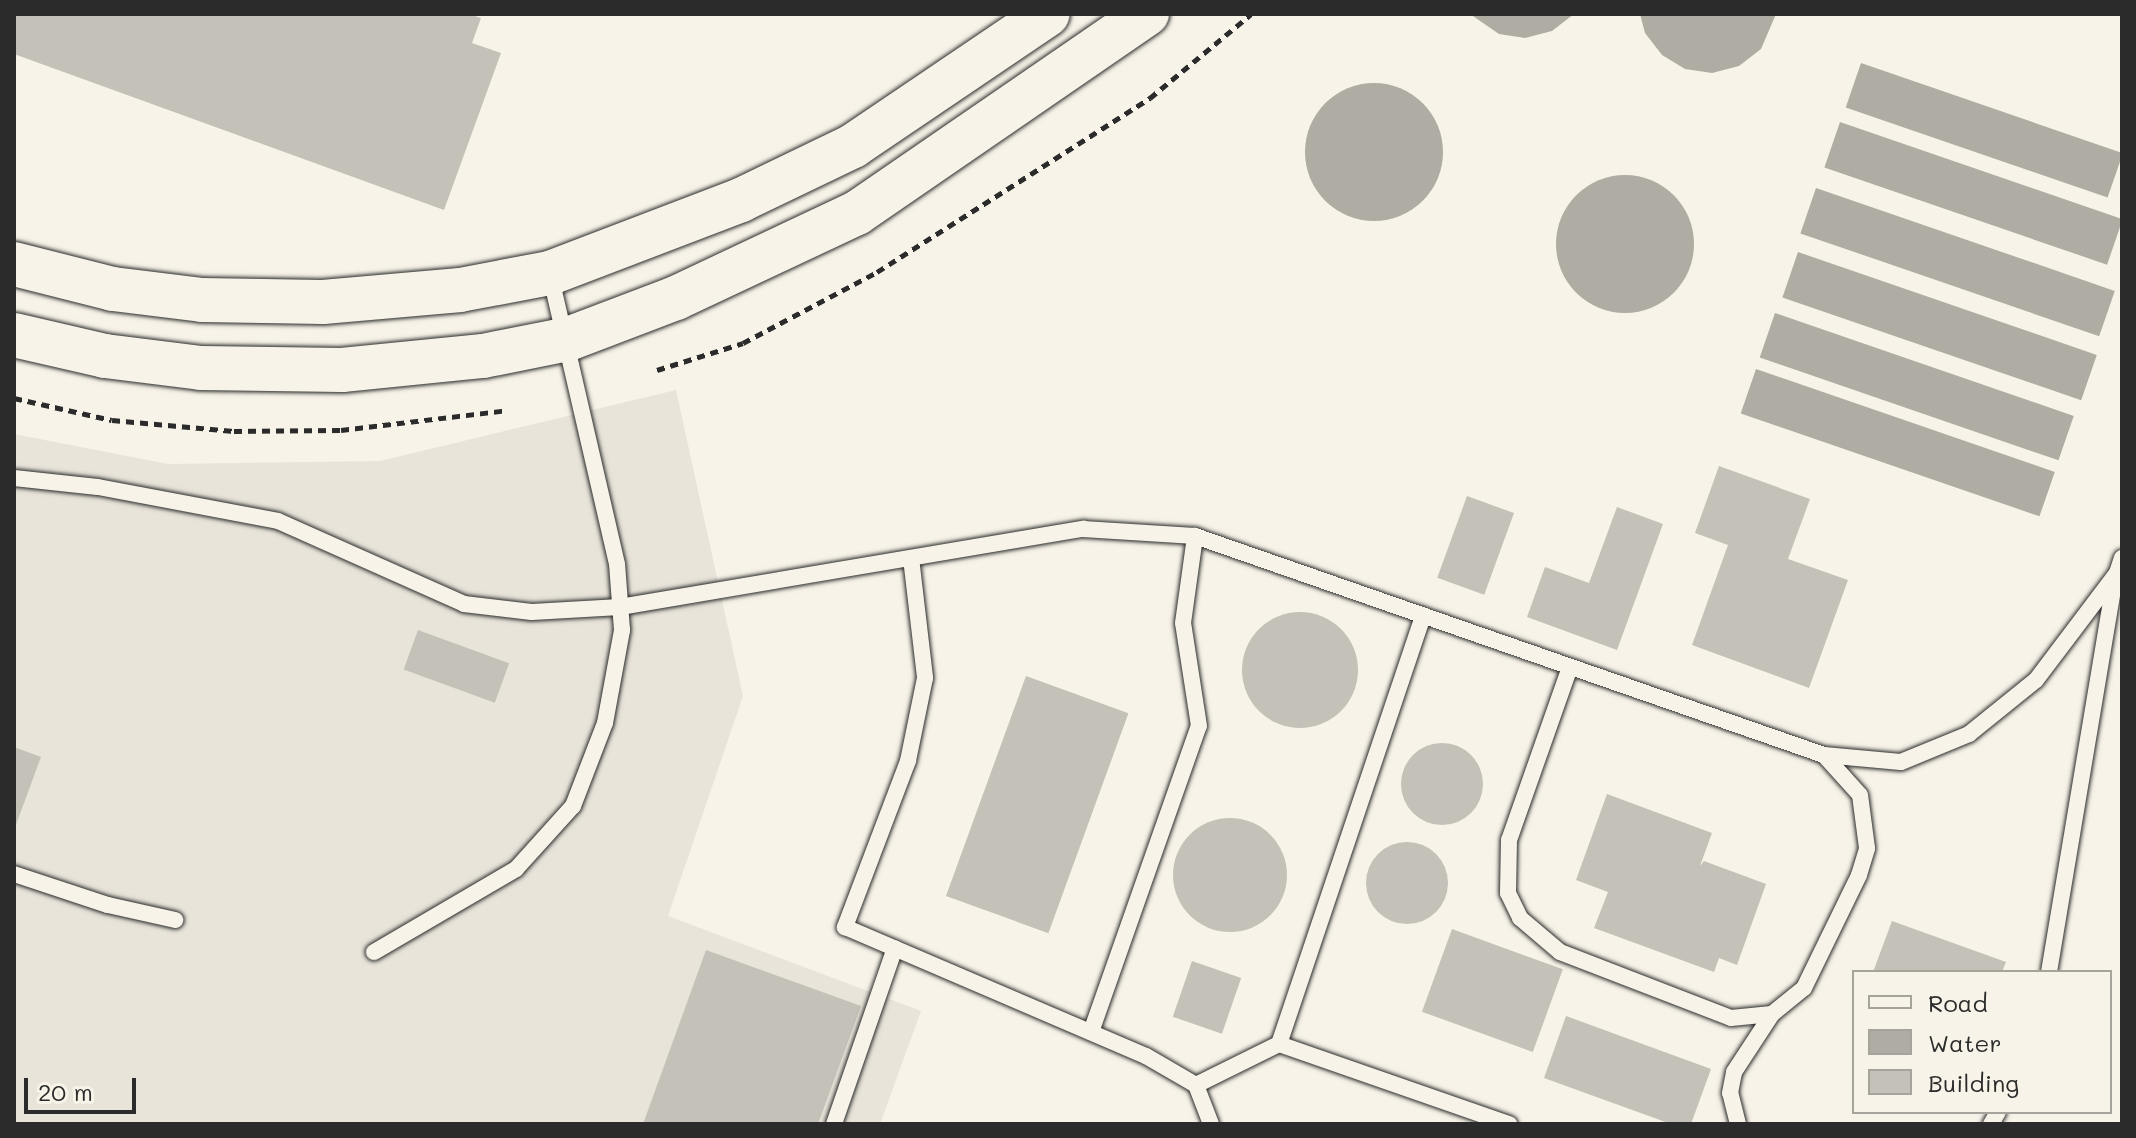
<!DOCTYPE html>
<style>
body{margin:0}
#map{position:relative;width:2136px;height:1138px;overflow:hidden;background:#f7f3e8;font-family:Mali,sans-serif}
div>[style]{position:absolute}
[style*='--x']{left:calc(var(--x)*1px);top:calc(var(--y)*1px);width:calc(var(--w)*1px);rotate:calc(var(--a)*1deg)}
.built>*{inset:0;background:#e8e4da}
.water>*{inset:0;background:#afaca4;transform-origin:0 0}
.round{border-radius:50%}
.building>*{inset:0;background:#c4c1b9;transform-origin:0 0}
.path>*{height:5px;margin-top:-2.5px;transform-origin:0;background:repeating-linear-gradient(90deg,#2b2b2b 0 8px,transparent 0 14px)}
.roads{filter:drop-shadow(0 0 2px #2b2b2b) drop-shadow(0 0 2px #2b2b2b)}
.lane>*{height:16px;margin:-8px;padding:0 8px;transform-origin:8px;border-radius:8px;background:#f7f3e8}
.secondary>*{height:44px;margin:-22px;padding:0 22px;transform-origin:22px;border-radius:22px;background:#f7f3e8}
span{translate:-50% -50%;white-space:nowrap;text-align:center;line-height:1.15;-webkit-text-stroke:6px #f7f3e8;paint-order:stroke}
.frame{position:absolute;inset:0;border:16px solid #2b2b2b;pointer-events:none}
.legend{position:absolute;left:1852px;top:970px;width:260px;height:144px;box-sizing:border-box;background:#f7f3e8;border:2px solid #a5a39c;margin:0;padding:10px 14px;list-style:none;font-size:24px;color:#2b2b2b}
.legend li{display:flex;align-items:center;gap:16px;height:40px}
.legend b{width:40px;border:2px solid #a5a39c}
.scale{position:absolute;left:24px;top:1078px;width:112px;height:36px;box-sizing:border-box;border:4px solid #2b2b2b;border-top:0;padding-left:10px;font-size:24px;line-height:28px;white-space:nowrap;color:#2b2b2b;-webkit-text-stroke:6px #f7f3e8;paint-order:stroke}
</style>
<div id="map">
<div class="built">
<i style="clip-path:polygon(676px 390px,743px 696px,668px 916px,921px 1011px,880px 1124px,14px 1124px,14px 434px,168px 464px,380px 461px)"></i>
</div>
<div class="water">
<i style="clip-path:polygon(1470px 14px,1574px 14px,1552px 31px,1525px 38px,1499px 34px)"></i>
<i style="clip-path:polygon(1640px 14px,1776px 14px,1761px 49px,1739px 66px,1712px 73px,1685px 69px,1662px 55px,1645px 33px)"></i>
<i style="left:1861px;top:63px;width:277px;height:47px;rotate:19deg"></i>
<i class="round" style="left:1305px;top:83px;width:138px;height:138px"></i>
<i style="left:1840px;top:122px;width:299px;height:48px;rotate:19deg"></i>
<i class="round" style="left:1556px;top:175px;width:138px;height:138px"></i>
<i style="left:1816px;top:188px;width:316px;height:48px;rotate:19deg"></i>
<i style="left:1798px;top:252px;width:316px;height:48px;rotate:19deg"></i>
<i style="left:1775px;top:313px;width:316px;height:47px;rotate:19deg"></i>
<i style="left:1756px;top:369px;width:316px;height:47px;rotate:19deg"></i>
</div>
<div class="building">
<i style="clip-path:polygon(14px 14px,469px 14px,481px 18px,472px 43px,501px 53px,444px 210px,14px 54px)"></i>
<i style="clip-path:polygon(1719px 466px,1810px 499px,1788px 559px,1848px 580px,1809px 688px,1692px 645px,1728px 545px,1695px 533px)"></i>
<i style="left:1467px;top:496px;width:50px;height:87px;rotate:20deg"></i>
<i style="clip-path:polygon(1617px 507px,1663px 524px,1617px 650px,1527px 617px,1545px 567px,1589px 583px)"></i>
<i class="round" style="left:1242px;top:612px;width:116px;height:116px"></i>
<i style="left:418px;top:630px;width:97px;height:42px;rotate:20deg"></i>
<i style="left:1026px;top:676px;width:109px;height:234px;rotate:20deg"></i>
<i class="round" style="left:1401px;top:743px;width:82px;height:82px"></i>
<i style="clip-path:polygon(14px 747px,41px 757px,14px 830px)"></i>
<i style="clip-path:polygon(1607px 794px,1712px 833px,1700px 866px,1704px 861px,1766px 884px,1737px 965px,1719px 958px,1714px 972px,1594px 928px,1608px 892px,1576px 880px)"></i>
<i class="round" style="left:1173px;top:818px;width:114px;height:114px"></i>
<i class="round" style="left:1366px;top:842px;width:82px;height:82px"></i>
<i style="clip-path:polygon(1892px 921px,2006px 962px,2002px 972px,1873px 972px)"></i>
<i style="left:1452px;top:929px;width:118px;height:88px;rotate:20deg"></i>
<i style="clip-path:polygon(706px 950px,861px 1006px,818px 1124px,643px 1124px)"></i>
<i style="left:1192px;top:961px;width:52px;height:59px;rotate:19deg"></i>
<i style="clip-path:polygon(1566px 1016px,1711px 1069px,1691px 1124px,1671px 1124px,1544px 1078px)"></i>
</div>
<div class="path">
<i style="--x:657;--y:370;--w:90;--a:-17.4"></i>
<i style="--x:743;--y:343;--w:152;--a:-27.9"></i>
<i style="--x:877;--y:272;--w:324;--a:-32.5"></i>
<i style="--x:1150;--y:98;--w:131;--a:-39.7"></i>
<i style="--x:14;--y:398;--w:100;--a:12.7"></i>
<i style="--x:112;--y:420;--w:122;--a:5.2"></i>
<i style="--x:234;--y:431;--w:107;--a:-0.5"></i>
<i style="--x:341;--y:430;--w:168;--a:-6.8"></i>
</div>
<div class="roads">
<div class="lane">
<i style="--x:14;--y:478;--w:84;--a:6.1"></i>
<i style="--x:98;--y:487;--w:183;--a:10.7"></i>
<i style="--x:278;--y:521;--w:204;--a:24"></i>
<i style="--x:464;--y:604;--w:68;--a:6.7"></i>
<i style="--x:532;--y:612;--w:88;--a:-3.3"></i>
<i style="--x:620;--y:607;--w:470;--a:-9.6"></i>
<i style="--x:1083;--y:529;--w:112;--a:3.6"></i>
<i style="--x:1195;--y:536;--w:666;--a:19.2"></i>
<i style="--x:1824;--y:755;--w:77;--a:5.2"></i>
<i style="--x:1901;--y:762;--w:74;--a:-22.4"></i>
<i style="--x:1969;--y:734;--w:86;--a:-38.9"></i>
<i style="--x:2036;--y:680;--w:134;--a:-52.9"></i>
<i style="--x:2117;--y:573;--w:16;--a:-72"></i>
<i style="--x:911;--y:558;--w:121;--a:83.3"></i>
<i style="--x:925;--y:678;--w:85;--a:101.6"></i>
<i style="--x:908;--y:761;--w:178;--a:110.8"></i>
<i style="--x:845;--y:927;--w:327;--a:23.2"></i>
<i style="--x:1146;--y:1056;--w:58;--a:30.1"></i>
<i style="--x:1196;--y:1085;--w:42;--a:69"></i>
<i style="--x:1570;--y:667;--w:183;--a:109.4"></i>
<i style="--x:1509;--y:840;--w:53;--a:91.1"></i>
<i style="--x:1508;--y:893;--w:28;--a:64"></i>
<i style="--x:1520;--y:918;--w:52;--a:40.4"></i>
<i style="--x:1560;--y:952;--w:183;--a:21.1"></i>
<i style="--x:1731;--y:1018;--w:41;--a:-5.6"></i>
<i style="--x:1772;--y:1014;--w:41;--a:-39.1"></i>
<i style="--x:1804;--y:988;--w:126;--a:-64"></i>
<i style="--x:1859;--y:875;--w:28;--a:-73"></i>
<i style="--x:1867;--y:848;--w:53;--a:-97.5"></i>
<i style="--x:1860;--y:795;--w:54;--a:-132"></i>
<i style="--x:14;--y:874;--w:99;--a:18.3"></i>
<i style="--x:108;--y:905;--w:69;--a:12.6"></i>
<i style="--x:374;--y:952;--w:164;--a:-30.3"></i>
<i style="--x:516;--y:869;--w:85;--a:-47.9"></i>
<i style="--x:573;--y:806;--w:89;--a:-68.9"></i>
<i style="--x:605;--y:723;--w:95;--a:-79.6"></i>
<i style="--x:622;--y:630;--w:66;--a:-94.3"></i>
<i style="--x:617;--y:564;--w:298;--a:-103"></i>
<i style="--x:2049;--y:972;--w:399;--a:-80.5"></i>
<i style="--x:1091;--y:1032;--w:324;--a:-70.6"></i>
<i style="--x:1199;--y:726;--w:104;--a:-98.8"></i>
<i style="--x:1183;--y:623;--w:88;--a:-82.1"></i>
<i style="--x:1279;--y:1044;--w:244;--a:19.2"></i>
<i style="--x:1196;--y:1085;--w:93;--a:-26.3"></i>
<i style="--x:1279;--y:1044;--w:452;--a:-71.4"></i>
<i style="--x:834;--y:1124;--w:186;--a:-70.9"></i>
<i style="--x:1738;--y:1124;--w:32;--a:-104"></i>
<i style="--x:1730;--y:1093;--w:21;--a:-79"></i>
<i style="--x:1734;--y:1072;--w:69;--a:-56.8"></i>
<i style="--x:1991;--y:1124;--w:14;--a:-60"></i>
</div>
<div class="secondary">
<i style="--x:14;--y:264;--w:102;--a:14.2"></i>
<i style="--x:113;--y:289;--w:90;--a:7"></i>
<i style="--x:202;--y:300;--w:121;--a:0.9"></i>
<i style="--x:323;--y:302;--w:138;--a:-5"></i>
<i style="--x:460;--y:290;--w:92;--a:-10.7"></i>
<i style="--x:550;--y:273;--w:204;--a:-20.9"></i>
<i style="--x:741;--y:200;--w:124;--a:-25.7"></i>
<i style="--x:853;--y:146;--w:235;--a:-34.1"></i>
<i style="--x:14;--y:335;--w:93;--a:13"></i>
<i style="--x:105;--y:356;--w:97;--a:7.1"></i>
<i style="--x:201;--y:368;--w:141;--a:0.8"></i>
<i style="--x:342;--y:370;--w:142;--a:-5.7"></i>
<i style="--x:483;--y:356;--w:87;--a:-11.3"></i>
<i style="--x:568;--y:339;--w:116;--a:-20.8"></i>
<i style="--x:676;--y:298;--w:200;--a:-25.2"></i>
<i style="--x:857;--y:213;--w:352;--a:-34.5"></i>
</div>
</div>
<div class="frame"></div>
<ul class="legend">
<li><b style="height:10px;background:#f7f3e8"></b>Road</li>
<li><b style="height:22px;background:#afaca4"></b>Water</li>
<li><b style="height:22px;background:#c4c1b9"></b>Building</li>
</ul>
<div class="scale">20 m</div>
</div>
